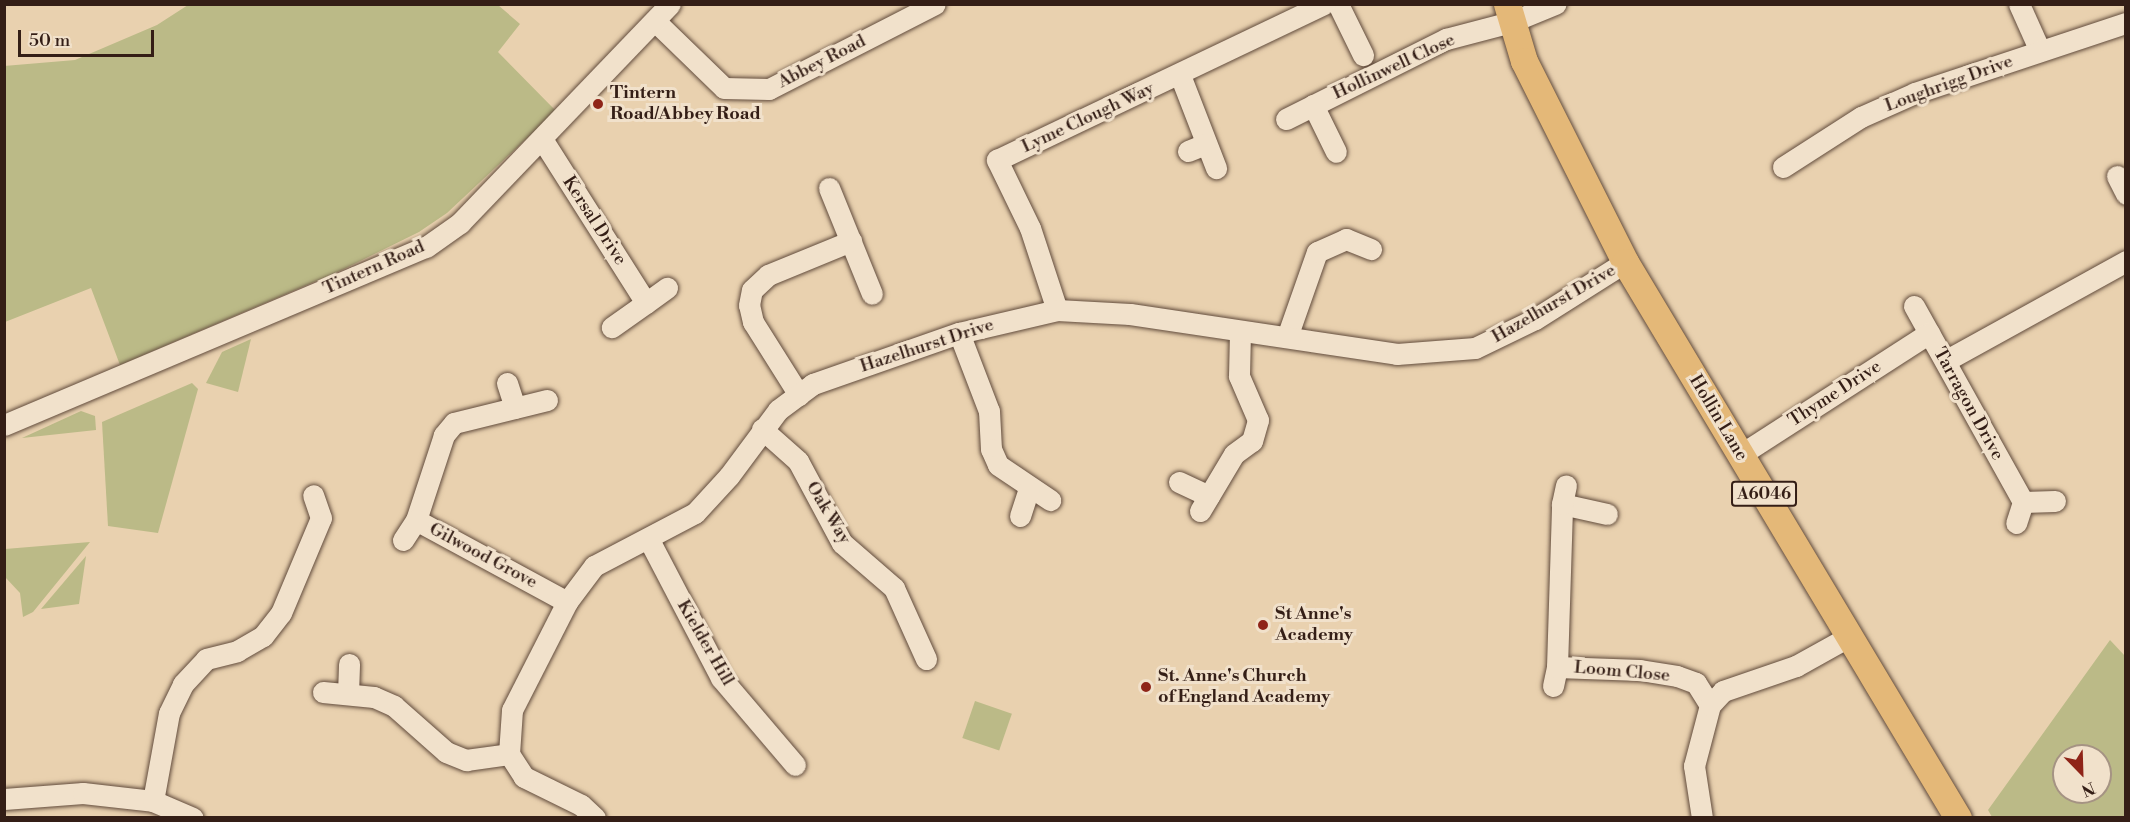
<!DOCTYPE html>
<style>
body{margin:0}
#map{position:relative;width:2130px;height:822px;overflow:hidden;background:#e9d1af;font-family:"Libre Bodoni",serif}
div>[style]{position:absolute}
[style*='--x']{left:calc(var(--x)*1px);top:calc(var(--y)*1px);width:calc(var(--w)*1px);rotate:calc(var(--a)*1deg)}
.green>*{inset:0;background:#bbba87;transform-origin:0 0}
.roads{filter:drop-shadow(0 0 2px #614b3c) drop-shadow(0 0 2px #614b3c)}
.minor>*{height:21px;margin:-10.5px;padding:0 10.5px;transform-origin:10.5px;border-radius:10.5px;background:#f1e1cb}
.major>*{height:27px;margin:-13.5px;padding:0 13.5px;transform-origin:13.5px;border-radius:13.5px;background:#e4b878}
.dots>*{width:16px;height:16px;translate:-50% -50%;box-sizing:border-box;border:3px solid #f1e1cb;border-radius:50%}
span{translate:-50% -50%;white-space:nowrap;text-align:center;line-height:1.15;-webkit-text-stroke:6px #f1e1cb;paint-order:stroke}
.shield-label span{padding:2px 4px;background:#f1e1cb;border:2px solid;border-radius:4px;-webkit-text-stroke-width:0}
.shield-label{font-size:16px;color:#341e16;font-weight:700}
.street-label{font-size:18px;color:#341e16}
.poi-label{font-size:18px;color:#341e16;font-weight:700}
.left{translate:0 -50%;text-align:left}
.frame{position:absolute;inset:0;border:6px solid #341e16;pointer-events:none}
.north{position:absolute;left:2052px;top:744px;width:60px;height:60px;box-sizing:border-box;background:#f1e1cb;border:2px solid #a59383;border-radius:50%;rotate:157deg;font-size:16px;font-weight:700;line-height:24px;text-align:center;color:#341e16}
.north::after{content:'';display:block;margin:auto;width:21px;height:27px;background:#8f2418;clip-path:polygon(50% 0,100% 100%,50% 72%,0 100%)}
.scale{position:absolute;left:18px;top:30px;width:136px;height:27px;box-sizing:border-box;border:3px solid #341e16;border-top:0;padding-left:8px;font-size:18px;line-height:21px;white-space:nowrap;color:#341e16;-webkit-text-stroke:4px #f1e1cb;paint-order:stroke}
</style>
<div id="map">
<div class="green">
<i style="clip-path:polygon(188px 5px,498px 5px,520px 24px,498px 52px,556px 111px,447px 213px,419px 232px,342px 270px,120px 365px,91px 288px,5px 322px,4px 66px,75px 60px,157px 25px)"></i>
<i style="clip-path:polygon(251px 339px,238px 392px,206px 383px,222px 352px)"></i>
<i style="clip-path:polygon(192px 383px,198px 389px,158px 533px,108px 526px,102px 422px)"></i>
<i style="clip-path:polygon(81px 411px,95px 416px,96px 430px,22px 438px)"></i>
<i style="clip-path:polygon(90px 542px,33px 612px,23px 617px,20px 593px,5px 577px,5px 549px)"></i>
<i style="clip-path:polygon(86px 556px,79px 604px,41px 609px)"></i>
<i style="clip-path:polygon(evenodd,2110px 640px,2125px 656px,2125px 817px,1992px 817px,1988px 810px,2110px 640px,2064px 756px,2100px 756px,2100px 792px,2064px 792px,2064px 756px)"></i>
<i style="left:975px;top:701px;width:39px;height:39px;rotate:19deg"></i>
</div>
<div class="roads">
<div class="minor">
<i style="--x:1338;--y:4;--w:57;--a:63.9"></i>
<i style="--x:2019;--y:4;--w:51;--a:65.9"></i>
<i style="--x:656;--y:22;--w:95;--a:44.1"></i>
<i style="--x:724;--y:88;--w:45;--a:1.3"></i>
<i style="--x:769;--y:89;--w:186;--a:-27.1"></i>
<i style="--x:1180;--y:75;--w:100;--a:68.8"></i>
<i style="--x:1313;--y:105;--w:52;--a:63.9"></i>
<i style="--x:1286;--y:119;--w:179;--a:-26.6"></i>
<i style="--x:1446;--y:39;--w:67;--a:-14.7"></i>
<i style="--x:1511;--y:22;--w:48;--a:-22.2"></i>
<i style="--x:542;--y:139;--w:194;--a:57.6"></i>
<i style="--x:646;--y:303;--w:42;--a:144.8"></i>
<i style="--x:1188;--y:151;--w:18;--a:-22"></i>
<i style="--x:1783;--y:167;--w:93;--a:-32.7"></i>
<i style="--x:1861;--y:117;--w:59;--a:-24"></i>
<i style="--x:1915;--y:93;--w:222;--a:-18.4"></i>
<i style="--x:2117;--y:176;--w:20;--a:63"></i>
<i style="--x:829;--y:188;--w:114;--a:67.9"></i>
<i style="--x:646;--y:303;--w:26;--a:-36"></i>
<i style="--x:1914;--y:306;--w:224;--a:60.9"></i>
<i style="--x:2023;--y:502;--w:22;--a:108"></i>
<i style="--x:1057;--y:310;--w:86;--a:-108.2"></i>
<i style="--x:1030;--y:228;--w:76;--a:-115.9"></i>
<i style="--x:997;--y:160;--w:362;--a:-25.5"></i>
<i style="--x:959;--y:333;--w:84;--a:69"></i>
<i style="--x:989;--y:411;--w:38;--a:87"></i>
<i style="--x:991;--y:449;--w:17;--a:66"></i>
<i style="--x:998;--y:465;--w:63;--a:33.9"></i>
<i style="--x:1287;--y:337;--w:90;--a:-70.6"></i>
<i style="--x:1317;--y:252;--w:32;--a:-24"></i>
<i style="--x:1346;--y:239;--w:27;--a:22"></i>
<i style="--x:1945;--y:361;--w:207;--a:-28.9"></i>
<i style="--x:507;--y:383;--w:26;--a:72"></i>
<i style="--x:799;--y:395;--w:86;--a:-122.2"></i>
<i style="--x:753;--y:322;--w:17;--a:-103"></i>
<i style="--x:749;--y:305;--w:15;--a:-79"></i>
<i style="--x:752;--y:290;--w:22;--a:-43"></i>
<i style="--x:768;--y:275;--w:90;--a:-22.3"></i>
<i style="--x:547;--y:400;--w:96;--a:166.1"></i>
<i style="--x:454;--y:423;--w:16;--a:130"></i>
<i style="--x:444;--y:435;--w:89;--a:108.2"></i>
<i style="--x:416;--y:520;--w:172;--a:28.5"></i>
<i style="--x:4;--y:425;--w:458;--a:-22.9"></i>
<i style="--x:426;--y:247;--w:42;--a:-35.2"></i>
<i style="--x:460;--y:223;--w:303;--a:-46.2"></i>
<i style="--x:762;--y:429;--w:48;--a:41.6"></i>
<i style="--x:798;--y:461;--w:93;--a:61.8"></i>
<i style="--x:842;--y:543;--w:69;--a:40.9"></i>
<i style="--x:894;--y:588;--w:78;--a:65.7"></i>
<i style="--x:1740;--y:455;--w:225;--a:-32.8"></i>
<i style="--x:1179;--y:482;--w:33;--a:25"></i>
<i style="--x:2023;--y:502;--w:32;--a:-2"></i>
<i style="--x:1562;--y:504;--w:46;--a:12.5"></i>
<i style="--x:1200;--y:511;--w:66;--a:-59.2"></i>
<i style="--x:1234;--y:454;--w:22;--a:-36"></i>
<i style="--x:1252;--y:441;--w:22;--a:-74"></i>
<i style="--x:1258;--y:420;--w:48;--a:-113.4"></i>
<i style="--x:1239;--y:376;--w:44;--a:-88.7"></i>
<i style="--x:1020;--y:516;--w:28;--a:-72"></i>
<i style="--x:403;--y:540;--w:24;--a:-57"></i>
<i style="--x:649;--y:540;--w:156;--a:62.4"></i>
<i style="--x:721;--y:678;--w:114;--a:49.6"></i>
<i style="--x:1557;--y:667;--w:83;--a:2.1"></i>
<i style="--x:1640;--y:670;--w:37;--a:9"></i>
<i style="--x:1677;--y:676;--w:20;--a:20"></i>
<i style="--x:1696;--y:683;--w:26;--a:58"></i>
<i style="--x:1553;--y:686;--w:19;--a:-78"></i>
<i style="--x:1557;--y:667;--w:163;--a:-88.2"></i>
<i style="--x:1562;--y:504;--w:19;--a:-78"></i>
<i style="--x:323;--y:692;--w:51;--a:5.6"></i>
<i style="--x:374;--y:697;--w:22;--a:24"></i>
<i style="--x:394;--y:706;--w:69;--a:41.5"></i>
<i style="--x:446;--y:752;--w:22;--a:22"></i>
<i style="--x:466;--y:760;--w:43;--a:-7.9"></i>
<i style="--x:348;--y:694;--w:30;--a:-88"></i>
<i style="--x:4;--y:799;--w:79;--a:-4.3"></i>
<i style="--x:83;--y:793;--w:70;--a:6.5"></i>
<i style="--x:153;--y:801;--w:43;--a:23"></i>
<i style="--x:153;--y:801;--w:89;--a:-79.7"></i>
<i style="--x:169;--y:713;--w:32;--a:-64"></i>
<i style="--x:183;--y:684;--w:34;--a:-47"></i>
<i style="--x:206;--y:659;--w:32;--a:-14"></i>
<i style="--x:237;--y:651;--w:30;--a:-30"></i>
<i style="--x:263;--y:636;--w:29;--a:-52"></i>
<i style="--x:281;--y:613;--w:103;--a:-67.2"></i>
<i style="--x:321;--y:518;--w:24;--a:-109"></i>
<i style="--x:595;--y:818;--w:19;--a:-137"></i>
<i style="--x:581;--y:805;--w:64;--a:-153.8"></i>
<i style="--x:524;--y:777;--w:27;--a:-123"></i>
<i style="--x:509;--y:754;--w:44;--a:-86.1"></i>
<i style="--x:512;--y:710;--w:121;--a:-63"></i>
<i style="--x:567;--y:602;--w:45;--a:-53.1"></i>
<i style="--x:594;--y:566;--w:114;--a:-27.7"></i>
<i style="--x:695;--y:513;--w:50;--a:-47.4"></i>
<i style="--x:729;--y:476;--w:82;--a:-53.4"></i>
<i style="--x:778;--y:410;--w:44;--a:-36.6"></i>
<i style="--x:813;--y:384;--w:155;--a:-19.3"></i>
<i style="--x:959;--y:333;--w:101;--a:-13.2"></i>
<i style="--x:1057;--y:310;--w:73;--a:3.1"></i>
<i style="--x:1130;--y:314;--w:270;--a:8.5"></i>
<i style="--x:1397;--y:354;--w:78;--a:-4.4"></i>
<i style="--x:1475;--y:348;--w:67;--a:-25.8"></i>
<i style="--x:1535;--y:319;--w:107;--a:-32.3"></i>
<i style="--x:1702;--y:818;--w:53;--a:-98.7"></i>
<i style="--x:1694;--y:766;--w:63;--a:-75.3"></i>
<i style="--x:1710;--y:705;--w:19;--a:-47"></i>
<i style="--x:1723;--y:691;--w:77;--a:-18.9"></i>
<i style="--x:1796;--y:666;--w:62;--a:-29.1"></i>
</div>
<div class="major">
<i style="--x:1507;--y:4;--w:59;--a:73.4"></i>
<i style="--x:1524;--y:61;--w:225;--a:63.3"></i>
<i style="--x:1625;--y:262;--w:648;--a:59.08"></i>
</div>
</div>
<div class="dots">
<i style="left:598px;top:104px;background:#8f2418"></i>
<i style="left:1263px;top:625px;background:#8f2418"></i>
<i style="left:1146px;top:687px;background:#8f2418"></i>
</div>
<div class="shield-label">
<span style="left:1764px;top:494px">A6046</span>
</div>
<div class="street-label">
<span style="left:822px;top:62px;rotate:-27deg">Abbey Road</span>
<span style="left:1394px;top:67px;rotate:-25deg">Hollinwell Close</span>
<span style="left:1949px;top:84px;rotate:-20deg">Loughrigg Drive</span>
<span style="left:1088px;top:118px;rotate:-25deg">Lyme Clough Way</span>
<span style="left:594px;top:221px;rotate:57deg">Kersal Drive</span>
<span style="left:374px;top:268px;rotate:-24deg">Tintern Road</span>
<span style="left:1554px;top:304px;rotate:-30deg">Hazelhurst Drive</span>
<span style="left:927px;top:346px;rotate:-18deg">Hazelhurst Drive</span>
<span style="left:1835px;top:394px;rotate:-33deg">Thyme Drive</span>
<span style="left:1968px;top:404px;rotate:61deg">Tarragon Drive</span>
<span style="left:1718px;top:418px;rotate:59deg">Hollin Lane</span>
<span style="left:828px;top:513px;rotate:59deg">Oak Way</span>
<span style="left:483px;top:556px;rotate:28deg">Gilwood Grove</span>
<span style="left:705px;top:643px;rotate:60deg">Kielder Hill</span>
<span style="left:1622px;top:672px;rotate:5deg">Loom Close</span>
</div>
<div class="poi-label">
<span class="left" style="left:610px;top:104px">Tintern<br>Road/Abbey Road</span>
<span class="left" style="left:1275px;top:625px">St Anne's<br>Academy</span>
<span class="left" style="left:1158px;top:687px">St. Anne's Church<br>of England Academy</span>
</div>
<div class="frame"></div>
<div class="north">N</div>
<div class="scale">50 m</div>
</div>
